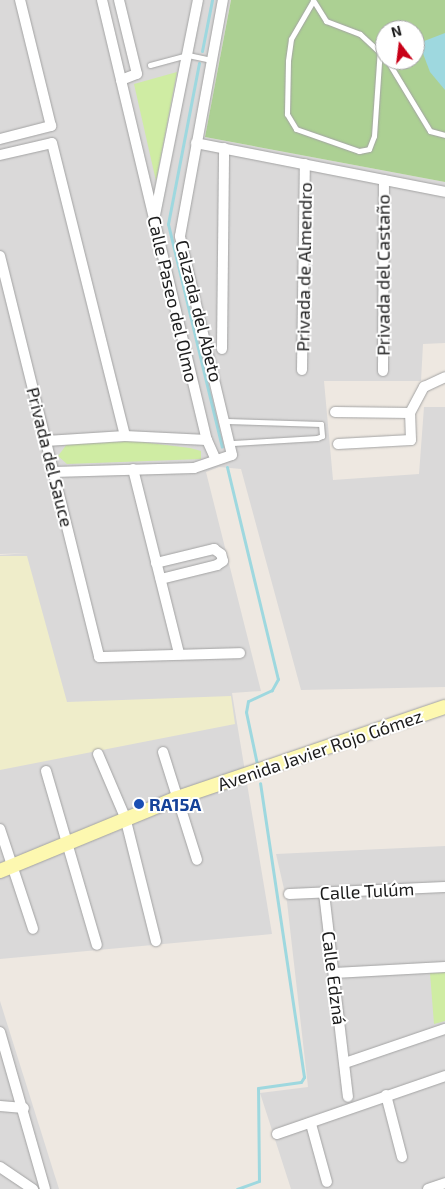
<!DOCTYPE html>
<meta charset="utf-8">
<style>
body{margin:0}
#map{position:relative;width:445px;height:1189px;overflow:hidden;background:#eee8e1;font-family:"Exo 2",sans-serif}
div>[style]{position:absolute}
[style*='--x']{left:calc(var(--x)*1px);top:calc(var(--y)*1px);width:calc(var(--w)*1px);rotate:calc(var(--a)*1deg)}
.residential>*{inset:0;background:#dad9d9}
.farmland>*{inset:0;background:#efedca}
.grass>*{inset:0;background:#cfeca3}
.forest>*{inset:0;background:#acd093}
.water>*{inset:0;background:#9ed8df}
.stream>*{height:3px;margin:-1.5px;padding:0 1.5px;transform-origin:1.5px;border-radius:1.5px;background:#9ed8df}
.roads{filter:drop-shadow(0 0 1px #a3a3a3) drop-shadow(0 0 1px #a3a3a3)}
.lane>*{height:5px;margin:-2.5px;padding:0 2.5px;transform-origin:2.5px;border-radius:2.5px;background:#fff}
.street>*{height:10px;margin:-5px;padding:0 5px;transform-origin:5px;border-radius:5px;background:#fff}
.secondary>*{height:14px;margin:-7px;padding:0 7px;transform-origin:7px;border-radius:7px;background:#fdf8b0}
.dots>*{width:14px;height:14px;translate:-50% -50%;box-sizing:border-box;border:2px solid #fff;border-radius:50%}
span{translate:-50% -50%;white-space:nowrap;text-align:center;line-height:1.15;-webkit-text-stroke:4px #fff;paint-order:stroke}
.street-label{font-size:18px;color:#1c1c1c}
.transit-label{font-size:18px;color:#164399;font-weight:700}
.left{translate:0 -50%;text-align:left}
.north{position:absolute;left:375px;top:20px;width:50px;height:50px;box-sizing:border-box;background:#fff;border:1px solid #a4a4a4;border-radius:50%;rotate:345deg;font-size:14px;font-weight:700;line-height:20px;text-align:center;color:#1c1c1c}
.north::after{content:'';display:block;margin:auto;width:18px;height:22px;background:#c80017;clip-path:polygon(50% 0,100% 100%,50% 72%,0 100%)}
</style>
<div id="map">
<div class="residential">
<i style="clip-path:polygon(0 0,231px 0,205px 137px,445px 182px,445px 343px,423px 344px,421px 381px,324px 381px,333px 480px,419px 474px,424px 407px,445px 407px,445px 687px,301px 690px,241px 469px,219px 467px,206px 472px,261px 691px,232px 693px,272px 934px,0 959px,0 555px,29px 553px,0 554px)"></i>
<i style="clip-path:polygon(445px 846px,445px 1189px,291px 1189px,260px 1093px,308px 1087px,287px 902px,276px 854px)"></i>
<i style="clip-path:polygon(0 1001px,59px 1189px,0 1189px)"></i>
</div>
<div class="farmland">
<i style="clip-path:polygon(0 556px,27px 556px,67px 702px,231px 696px,235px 724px,0 770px)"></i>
</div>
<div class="grass">
<i style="clip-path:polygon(177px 72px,156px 181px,134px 84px)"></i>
<i style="clip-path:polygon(134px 441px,190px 448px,201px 451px,201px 459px,67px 464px,58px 456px,67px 444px)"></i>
<i style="clip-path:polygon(445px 972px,445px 1021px,434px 1024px,430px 973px)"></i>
</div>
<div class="forest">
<i style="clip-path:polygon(evenodd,231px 0,445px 0,445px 182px,205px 137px,231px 0,385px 30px,415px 30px,415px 60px,385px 60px,385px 30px)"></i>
</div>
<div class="water">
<i style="clip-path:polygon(445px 33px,445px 90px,430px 72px,419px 43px)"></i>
</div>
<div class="stream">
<i style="--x:202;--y:51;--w:52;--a:-78.9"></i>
<i style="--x:199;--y:63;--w:164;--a:100.9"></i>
<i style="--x:168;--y:224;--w:229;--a:76.4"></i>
<i style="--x:227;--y:467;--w:218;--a:76.5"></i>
<i style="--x:278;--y:679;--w:13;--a:119"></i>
<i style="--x:272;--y:690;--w:26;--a:155"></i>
<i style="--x:248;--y:701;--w:11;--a:100"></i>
<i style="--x:246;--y:712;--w:53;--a:78.1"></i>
<i style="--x:237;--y:1189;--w:23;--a:-20"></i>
<i style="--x:259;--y:1181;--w:93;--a:-90.6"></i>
<i style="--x:258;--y:1088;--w:43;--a:-7.9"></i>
<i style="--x:301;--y:1082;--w:6;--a:-59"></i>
<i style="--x:304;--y:1077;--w:297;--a:-98.5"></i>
</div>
<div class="roads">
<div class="lane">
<i style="--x:313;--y:0;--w:25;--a:58"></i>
<i style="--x:326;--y:21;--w:36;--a:21"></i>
<i style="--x:360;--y:34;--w:34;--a:43"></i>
<i style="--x:313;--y:1;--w:44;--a:120.1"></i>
<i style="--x:291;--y:39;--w:22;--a:98"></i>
<i style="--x:288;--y:61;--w:53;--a:91.1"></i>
<i style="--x:287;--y:114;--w:17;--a:59"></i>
<i style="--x:296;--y:129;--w:67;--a:19.2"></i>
<i style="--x:359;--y:151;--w:10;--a:-11"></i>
<i style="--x:369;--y:149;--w:14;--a:-69"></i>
<i style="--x:374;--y:136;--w:87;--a:-86.1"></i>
<i style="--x:387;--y:60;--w:83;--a:58.8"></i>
<i style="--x:430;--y:131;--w:16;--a:15"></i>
<i style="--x:150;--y:65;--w:39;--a:-15"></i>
<i style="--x:188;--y:55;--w:25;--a:12"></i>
<i style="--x:227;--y:421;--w:94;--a:1.8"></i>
<i style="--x:321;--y:424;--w:12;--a:85"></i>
<i style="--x:322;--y:436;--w:5;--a:158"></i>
<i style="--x:317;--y:438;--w:84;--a:176.6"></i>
</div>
<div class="street">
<i style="--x:102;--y:0;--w:82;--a:76.6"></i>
<i style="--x:121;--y:80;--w:17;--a:-21"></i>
<i style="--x:137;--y:74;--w:76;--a:-103.7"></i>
<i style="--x:121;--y:80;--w:370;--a:76.6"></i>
<i style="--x:207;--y:440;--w:20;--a:66"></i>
<i style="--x:0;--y:139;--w:53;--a:-14.3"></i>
<i style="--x:51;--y:126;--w:130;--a:-103.8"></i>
<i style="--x:196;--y:143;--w:254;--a:11.1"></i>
<i style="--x:0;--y:155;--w:53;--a:-13"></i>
<i style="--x:52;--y:143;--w:302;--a:76"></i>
<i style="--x:155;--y:215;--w:219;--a:-78.7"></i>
<i style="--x:0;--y:256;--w:413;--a:76.1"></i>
<i style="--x:99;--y:657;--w:141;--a:-1.6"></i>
<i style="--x:222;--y:349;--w:201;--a:-89.4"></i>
<i style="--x:302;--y:370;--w:206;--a:-89.2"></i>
<i style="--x:383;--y:371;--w:191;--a:-89.7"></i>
<i style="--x:335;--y:412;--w:75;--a:0.8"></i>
<i style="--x:46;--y:441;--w:79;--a:-3.6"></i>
<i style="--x:125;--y:436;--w:82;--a:2.8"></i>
<i style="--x:338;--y:444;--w:73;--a:-3.1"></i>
<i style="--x:411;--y:440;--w:27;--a:-92"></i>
<i style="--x:410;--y:413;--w:30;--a:-62"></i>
<i style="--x:424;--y:387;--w:23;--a:-25"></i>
<i style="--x:133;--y:469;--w:191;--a:76"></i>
<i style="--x:53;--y:472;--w:141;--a:-1.6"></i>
<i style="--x:194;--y:468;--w:40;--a:-18.9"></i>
<i style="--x:232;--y:455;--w:225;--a:-103.4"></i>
<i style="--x:180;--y:236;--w:240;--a:-79.7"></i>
<i style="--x:156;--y:563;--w:60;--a:-13.6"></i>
<i style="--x:214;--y:549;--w:9;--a:36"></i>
<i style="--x:221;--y:554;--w:7;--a:74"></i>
<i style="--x:223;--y:561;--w:7;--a:146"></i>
<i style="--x:217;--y:565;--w:58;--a:166"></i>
<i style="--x:163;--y:752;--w:113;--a:72.5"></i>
<i style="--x:98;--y:754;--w:69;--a:66.8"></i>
<i style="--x:125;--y:817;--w:128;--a:76"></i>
<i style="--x:46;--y:771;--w:181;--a:73.7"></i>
<i style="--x:0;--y:829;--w:105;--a:71.7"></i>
<i style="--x:324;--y:893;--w:205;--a:83.3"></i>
<i style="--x:289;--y:894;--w:156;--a:-2.6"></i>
<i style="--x:334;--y:973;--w:111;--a:-3.1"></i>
<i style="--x:0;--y:1032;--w:163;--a:74"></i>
<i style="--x:345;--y:1063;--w:106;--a:-18.8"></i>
<i style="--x:386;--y:1095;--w:64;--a:75.5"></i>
<i style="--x:0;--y:1106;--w:24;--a:5"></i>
<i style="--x:311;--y:1124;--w:60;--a:74.6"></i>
<i style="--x:277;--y:1134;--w:178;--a:-19"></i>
<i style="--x:0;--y:1167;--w:40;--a:34"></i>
<i style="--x:428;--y:1189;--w:18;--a:-19"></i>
</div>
<div class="secondary">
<i style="--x:0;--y:871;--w:191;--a:-22.4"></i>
<i style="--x:177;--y:798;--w:283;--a:-18.8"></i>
</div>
</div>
<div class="dots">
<i style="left:139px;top:804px;background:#1a4fb4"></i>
</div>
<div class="street-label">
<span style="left:304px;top:267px;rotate:-89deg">Privada de Almendro</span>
<span style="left:383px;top:275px;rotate:-90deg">Privada del Castaño</span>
<span style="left:173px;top:299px;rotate:77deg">Calle Paseo del Olmo</span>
<span style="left:199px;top:311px;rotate:76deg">Calzada del Abeto</span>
<span style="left:50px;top:457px;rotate:76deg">Privada del Sauce</span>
<span style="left:320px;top:750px;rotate:-19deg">Avenida Javier Rojo Gómez</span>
<span style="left:367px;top:891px;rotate:-3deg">Calle Tulúm</span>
<span style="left:334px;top:978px;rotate:83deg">Calle Edzná</span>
</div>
<div class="transit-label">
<span class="left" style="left:149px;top:804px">RA15A</span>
</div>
<div class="north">N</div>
</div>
